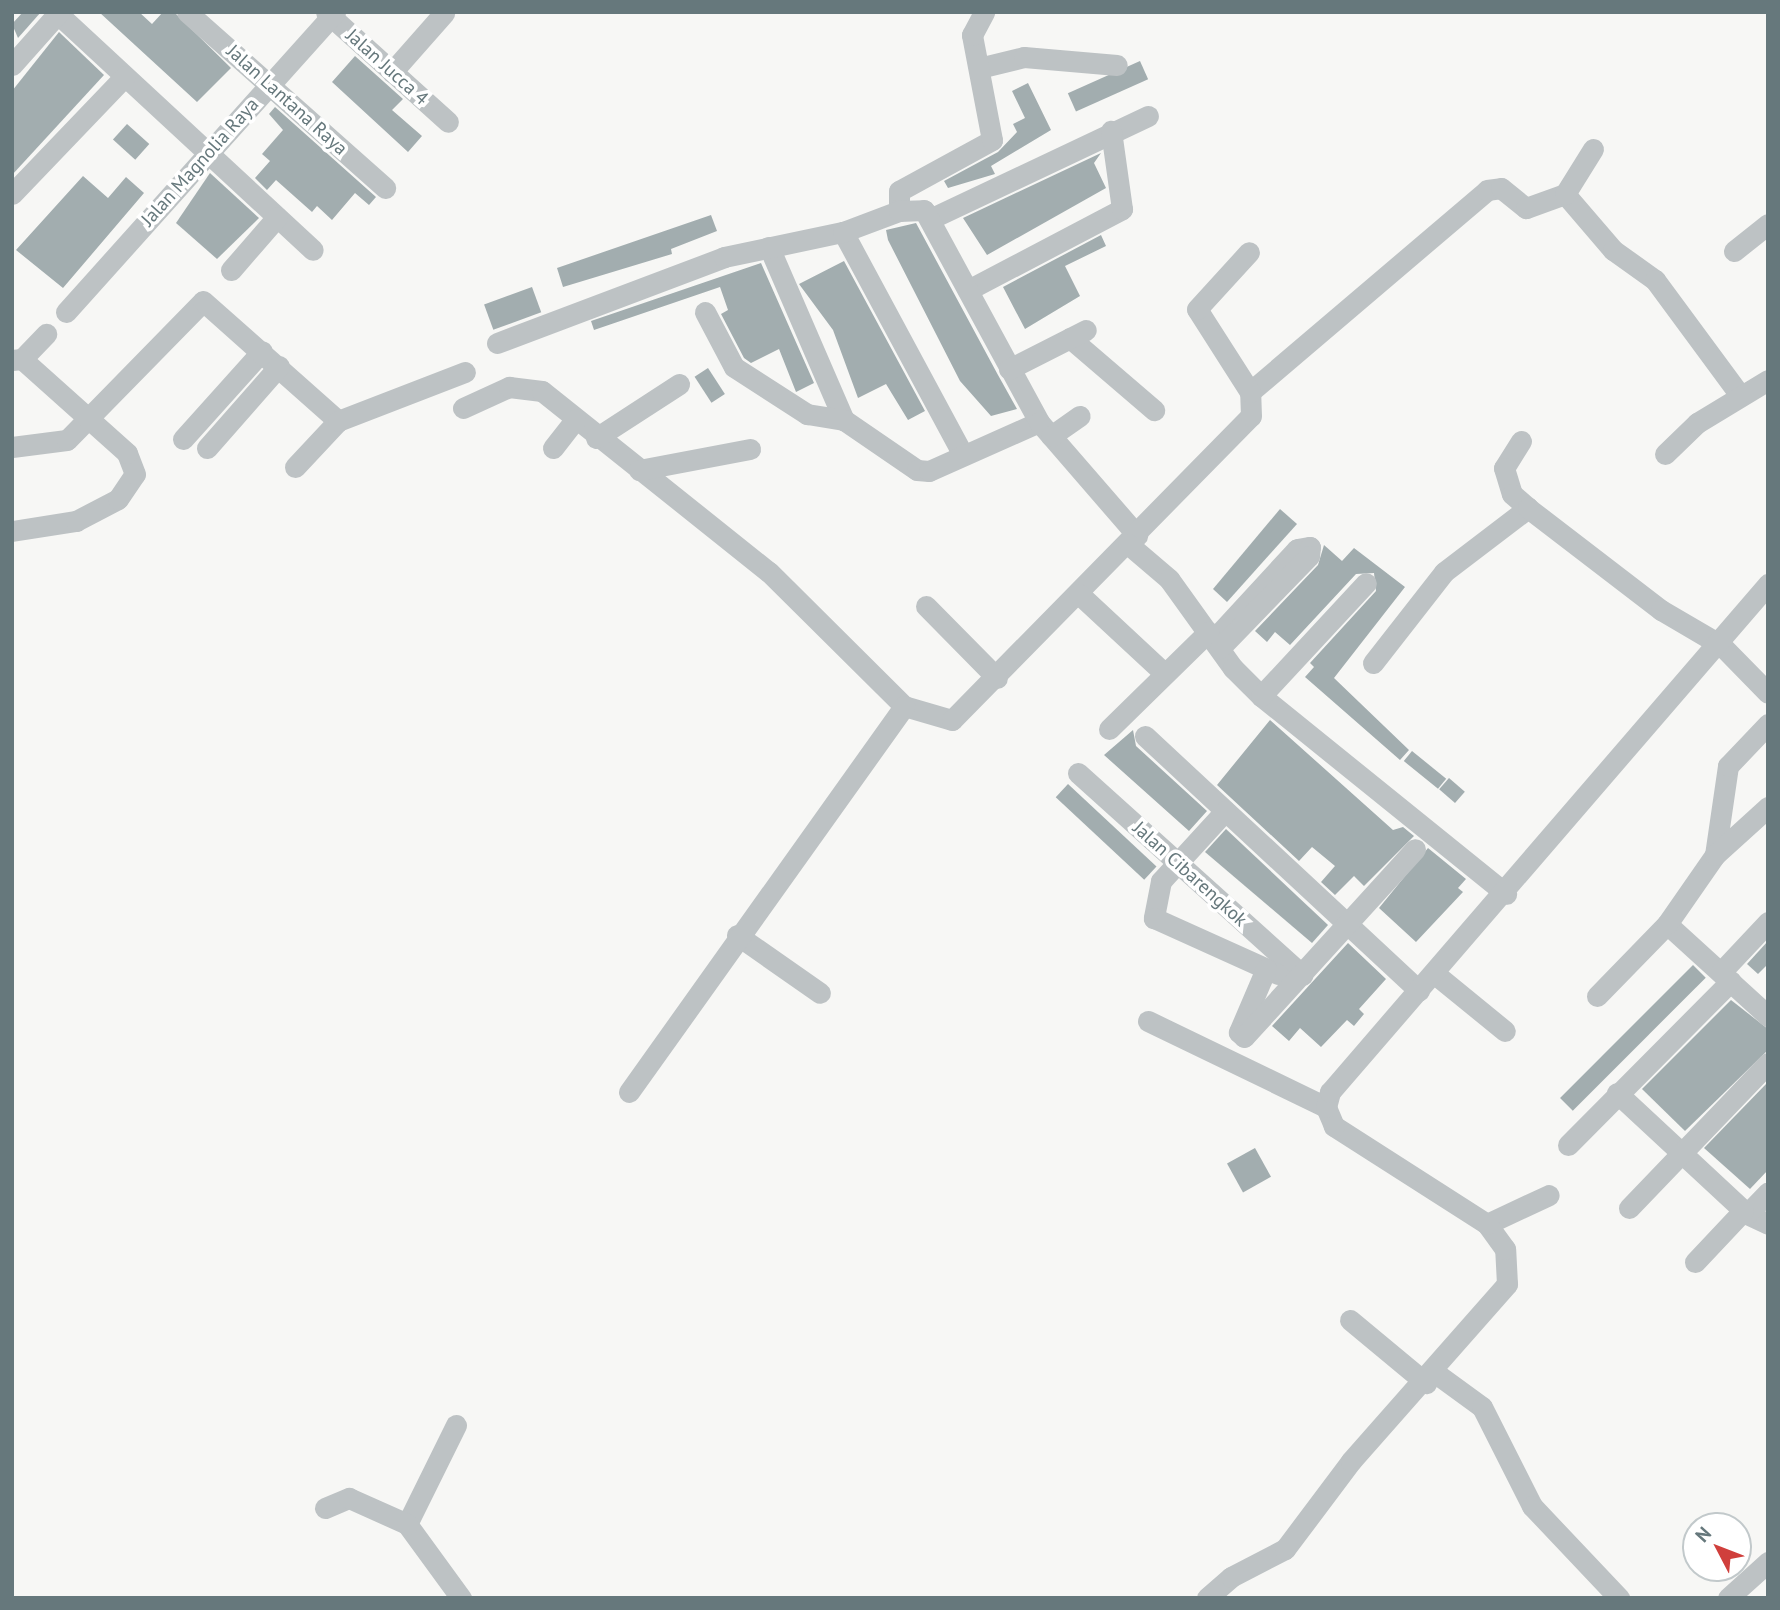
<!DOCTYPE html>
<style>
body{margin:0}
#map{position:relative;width:1780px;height:1610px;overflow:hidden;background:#f7f7f5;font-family:"PT Sans",sans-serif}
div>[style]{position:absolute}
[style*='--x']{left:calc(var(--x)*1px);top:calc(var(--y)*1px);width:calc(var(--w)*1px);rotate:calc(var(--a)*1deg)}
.building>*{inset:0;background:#a2adaf;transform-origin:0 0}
.minor>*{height:21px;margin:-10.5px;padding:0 10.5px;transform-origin:10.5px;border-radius:10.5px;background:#bdc2c4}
span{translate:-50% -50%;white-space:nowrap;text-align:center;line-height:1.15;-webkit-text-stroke:7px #fff;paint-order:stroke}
.street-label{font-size:19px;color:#66787c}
.frame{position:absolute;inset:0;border:14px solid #66787c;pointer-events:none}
.north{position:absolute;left:1682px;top:1512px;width:70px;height:70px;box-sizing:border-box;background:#fff;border:2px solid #c2c9cb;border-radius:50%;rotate:312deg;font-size:19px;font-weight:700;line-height:28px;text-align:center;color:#66787c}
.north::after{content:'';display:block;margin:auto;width:24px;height:32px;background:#d03f3c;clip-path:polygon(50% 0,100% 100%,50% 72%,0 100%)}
</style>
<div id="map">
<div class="building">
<i style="clip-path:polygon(23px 12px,41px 12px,18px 38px,12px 24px)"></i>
<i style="clip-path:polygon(99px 12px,139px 12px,152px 24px,163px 12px,174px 12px,231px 68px,197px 102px)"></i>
<i style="clip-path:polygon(59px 32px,104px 75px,12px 175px,12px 91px)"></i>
<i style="clip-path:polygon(355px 56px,403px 99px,392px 110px,422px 136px,408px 152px,332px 82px)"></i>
<i style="left:1140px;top:61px;width:20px;height:79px;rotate:66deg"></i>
<i style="clip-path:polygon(1028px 83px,1051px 130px,991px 166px,995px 174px,948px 188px,944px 181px,998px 152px,1017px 132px,1013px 124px,1025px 118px,1012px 91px)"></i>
<i style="clip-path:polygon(275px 107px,376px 197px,369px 205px,355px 193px,332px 220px,317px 206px,312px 212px,276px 180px,267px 190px,255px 178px,270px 161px,262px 154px,283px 130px,269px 114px)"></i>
<i style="left:127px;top:124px;width:30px;height:21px;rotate:42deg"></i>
<i style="clip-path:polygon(1101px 153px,1094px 163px,1106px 188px,987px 255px,963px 218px)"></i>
<i style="clip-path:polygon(210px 173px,259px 218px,217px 259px,176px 223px)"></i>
<i style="clip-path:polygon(83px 176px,108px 198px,126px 177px,144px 193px,63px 288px,16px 250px)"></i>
<i style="clip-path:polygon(711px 215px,717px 231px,671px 249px,672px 254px,563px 287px,557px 268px)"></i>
<i style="clip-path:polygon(916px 223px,998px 375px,1017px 409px,991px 416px,960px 381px,888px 240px,886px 230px)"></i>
<i style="clip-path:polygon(1101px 235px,1106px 246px,1065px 266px,1080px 296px,1025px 329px,1003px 287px)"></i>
<i style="clip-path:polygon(844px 261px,925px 411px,908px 420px,886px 384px,858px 398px,833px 330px,799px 284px)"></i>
<i style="clip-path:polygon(761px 263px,814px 383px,796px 392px,779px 349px,751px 363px,744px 358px,721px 314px,728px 310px,720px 287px,594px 330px,591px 321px)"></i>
<i style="left:532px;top:287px;width:27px;height:51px;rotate:70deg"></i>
<i style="left:708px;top:368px;width:31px;height:16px;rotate:57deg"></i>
<i style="clip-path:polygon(1280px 509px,1297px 524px,1227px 602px,1213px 589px)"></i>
<i style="clip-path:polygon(1324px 545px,1342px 561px,1354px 548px,1405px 587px,1334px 678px,1409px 750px,1400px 760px,1305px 677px,1314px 667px,1310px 663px,1376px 591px,1374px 573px,1356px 574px,1290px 645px,1275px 632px,1267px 642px,1255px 631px,1318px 565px)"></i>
<i style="clip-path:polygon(1270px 720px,1393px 830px,1403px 827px,1414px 836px,1364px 886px,1354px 876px,1335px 895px,1321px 882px,1335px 866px,1312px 847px,1299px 861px,1217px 785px)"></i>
<i style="clip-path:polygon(1133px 730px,1136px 746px,1207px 811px,1189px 831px,1104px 755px)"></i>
<i style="left:1412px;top:751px;width:44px;height:13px;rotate:39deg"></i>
<i style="left:1449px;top:778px;width:21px;height:15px;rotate:41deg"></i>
<i style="left:1068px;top:784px;width:121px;height:18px;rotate:43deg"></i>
<i style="clip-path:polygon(1226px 829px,1328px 925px,1312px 943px,1205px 852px)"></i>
<i style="clip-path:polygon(1428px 848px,1466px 879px,1458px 888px,1463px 892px,1416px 942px,1379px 908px)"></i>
<i style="clip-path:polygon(1768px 941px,1768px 964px,1758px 974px,1747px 964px)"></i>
<i style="clip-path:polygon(1348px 943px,1386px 979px,1359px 1009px,1364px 1014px,1354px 1026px,1347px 1020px,1321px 1047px,1300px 1028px,1289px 1041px,1272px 1026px)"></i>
<i style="left:1693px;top:965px;width:18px;height:188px;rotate:45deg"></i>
<i style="clip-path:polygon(1731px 1000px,1768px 1029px,1768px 1050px,1685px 1131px,1642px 1089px)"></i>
<i style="clip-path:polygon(1768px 1082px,1768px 1170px,1750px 1189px,1704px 1148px)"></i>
<i style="left:1255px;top:1148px;width:33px;height:32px;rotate:61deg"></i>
</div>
<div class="minor">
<i style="--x:187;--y:12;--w:265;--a:41.6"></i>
<i style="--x:326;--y:12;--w:164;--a:42"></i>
<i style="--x:58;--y:14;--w:347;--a:42.8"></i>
<i style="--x:12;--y:65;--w:71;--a:-48.4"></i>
<i style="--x:979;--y:68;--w:46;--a:-13.7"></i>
<i style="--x:1024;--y:57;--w:93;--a:4.9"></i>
<i style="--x:392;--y:72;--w:79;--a:-48.6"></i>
<i style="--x:12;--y:194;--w:163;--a:-46.2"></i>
<i style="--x:1565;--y:194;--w:74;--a:49.4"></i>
<i style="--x:1613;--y:250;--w:52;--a:35.5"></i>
<i style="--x:1655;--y:280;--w:142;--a:53.6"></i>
<i style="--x:899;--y:211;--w:20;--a:-90"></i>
<i style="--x:899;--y:191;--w:106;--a:-28.7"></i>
<i style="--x:992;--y:140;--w:107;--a:-100.8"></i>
<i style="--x:972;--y:35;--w:26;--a:-62"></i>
<i style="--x:930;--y:219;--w:241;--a:-25.3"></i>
<i style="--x:843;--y:232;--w:253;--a:61.7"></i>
<i style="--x:769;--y:247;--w:189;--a:66.6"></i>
<i style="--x:844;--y:420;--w:88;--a:34.4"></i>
<i style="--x:917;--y:470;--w:12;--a:5"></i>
<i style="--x:929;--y:471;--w:120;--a:-24"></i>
<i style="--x:1734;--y:251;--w:43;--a:-38.5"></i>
<i style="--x:231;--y:270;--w:70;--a:-49"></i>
<i style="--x:968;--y:290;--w:174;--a:-27.7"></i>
<i style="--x:1122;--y:209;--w:79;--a:-98"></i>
<i style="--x:66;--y:312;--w:403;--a:-48.1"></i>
<i style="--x:705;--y:312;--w:62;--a:62.2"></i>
<i style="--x:734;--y:367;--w:87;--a:32.8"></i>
<i style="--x:807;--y:414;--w:37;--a:9"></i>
<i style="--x:1070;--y:338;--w:111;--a:40.6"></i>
<i style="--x:497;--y:343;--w:243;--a:-20.7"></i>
<i style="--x:724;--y:257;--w:122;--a:-11.9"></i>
<i style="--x:843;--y:232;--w:60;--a:-20.6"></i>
<i style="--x:899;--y:211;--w:25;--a:-2"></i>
<i style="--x:924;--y:210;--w:241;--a:61.5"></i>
<i style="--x:1039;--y:422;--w:150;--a:49.1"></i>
<i style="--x:12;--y:360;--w:10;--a:-6"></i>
<i style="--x:22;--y:359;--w:35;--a:-46"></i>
<i style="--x:1009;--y:369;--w:86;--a:-26.9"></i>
<i style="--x:1250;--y:392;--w:311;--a:-40.4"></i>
<i style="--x:1487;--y:190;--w:14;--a:-8"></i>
<i style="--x:1501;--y:188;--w:32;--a:39"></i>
<i style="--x:1526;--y:208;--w:41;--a:-19.7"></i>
<i style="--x:1565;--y:194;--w:53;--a:-58.1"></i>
<i style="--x:463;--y:408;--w:51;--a:-24.5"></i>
<i style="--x:509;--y:387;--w:33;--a:7"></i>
<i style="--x:542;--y:391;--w:290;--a:38.6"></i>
<i style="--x:769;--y:572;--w:190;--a:44.8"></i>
<i style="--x:904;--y:706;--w:50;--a:16.3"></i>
<i style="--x:952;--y:720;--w:426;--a:-45.5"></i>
<i style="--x:1251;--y:416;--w:24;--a:-92"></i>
<i style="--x:1250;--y:392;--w:98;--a:-122.6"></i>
<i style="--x:1197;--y:309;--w:77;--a:-47.6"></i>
<i style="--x:1051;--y:436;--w:35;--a:-35"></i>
<i style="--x:596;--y:438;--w:99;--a:-33"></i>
<i style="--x:183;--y:439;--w:118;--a:-48.1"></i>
<i style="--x:1521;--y:441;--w:32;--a:122"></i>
<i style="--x:1504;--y:468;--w:27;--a:73"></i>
<i style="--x:1512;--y:494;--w:21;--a:41"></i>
<i style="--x:12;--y:447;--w:55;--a:-7.3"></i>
<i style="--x:67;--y:440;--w:194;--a:-45.6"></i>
<i style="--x:203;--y:301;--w:181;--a:41.6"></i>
<i style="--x:207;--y:448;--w:109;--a:-48.7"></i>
<i style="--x:553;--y:448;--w:36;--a:-52"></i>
<i style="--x:1665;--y:454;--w:45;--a:-44.1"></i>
<i style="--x:1697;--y:423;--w:83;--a:-31.2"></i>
<i style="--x:295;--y:467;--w:63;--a:-46.9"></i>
<i style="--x:338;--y:421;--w:136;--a:-21.1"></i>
<i style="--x:639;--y:470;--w:113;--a:-10.7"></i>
<i style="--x:12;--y:531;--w:65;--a:-8.9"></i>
<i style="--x:76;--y:521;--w:47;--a:-27.6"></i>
<i style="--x:118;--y:499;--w:30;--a:-56"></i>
<i style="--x:135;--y:474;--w:22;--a:-111"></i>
<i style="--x:127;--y:453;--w:141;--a:-138.2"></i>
<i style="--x:1128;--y:544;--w:54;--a:40.5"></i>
<i style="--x:1169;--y:579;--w:110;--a:54.3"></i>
<i style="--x:1233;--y:668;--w:40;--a:45"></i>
<i style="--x:1261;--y:696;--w:315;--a:38.9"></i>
<i style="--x:1079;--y:594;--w:117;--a:42.9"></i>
<i style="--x:926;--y:606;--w:101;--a:45.4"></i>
<i style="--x:1214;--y:639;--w:122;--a:-47.3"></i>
<i style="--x:1297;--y:549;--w:13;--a:-9"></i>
<i style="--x:1310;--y:547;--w:9;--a:96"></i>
<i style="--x:1309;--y:556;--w:128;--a:134.1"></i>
<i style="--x:1373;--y:663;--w:115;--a:-52"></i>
<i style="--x:1444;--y:572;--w:106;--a:-37.3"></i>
<i style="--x:1528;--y:508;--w:168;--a:37.5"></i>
<i style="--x:1661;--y:610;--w:69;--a:30.3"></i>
<i style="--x:1721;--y:645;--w:67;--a:45.6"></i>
<i style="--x:1261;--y:696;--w:154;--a:-47.1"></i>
<i style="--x:1109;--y:729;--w:139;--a:-44.4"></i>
<i style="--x:1145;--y:736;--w:374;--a:42.9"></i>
<i style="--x:1078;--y:773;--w:302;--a:42"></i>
<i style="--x:1225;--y:811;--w:95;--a:132.4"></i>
<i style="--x:1161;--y:881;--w:38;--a:101"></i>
<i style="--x:1154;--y:918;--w:136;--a:24.3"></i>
<i style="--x:1715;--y:855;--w:90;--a:-81.7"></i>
<i style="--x:1728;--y:766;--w:58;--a:-46.4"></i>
<i style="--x:1667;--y:924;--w:137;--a:42.3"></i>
<i style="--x:737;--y:935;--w:101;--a:34.9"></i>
<i style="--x:1266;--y:969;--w:69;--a:113.2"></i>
<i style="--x:1239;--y:1032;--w:7;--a:45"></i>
<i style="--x:1244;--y:1037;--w:254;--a:-47.7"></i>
<i style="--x:1721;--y:972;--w:69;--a:-46.8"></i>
<i style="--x:1435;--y:974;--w:90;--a:39.2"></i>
<i style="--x:1597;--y:996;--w:100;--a:-45.8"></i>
<i style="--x:1667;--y:924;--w:84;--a:-55.2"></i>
<i style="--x:1715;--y:855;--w:72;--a:-42.2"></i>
<i style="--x:1148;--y:1021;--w:198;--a:25.8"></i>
<i style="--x:629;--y:1092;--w:474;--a:-54.5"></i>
<i style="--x:1617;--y:1093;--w:178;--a:42.9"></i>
<i style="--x:1747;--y:1214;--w:23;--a:25"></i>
<i style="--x:1568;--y:1145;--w:231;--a:-45.2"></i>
<i style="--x:1629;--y:1208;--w:201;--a:-46.2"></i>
<i style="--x:1747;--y:1214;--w:30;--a:-46"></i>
<i style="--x:1487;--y:1224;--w:68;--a:-25.1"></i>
<i style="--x:1695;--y:1262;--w:70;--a:-46.7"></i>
<i style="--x:1350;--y:1320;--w:99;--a:39.7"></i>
<i style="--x:1434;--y:1372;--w:59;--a:36.1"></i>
<i style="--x:1482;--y:1407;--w:111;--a:63.2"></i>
<i style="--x:1532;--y:1506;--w:127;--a:46.6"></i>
<i style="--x:456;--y:1425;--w:110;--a:116.3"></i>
<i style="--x:407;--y:1524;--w:92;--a:53.9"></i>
<i style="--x:325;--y:1508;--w:26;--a:-23"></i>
<i style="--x:349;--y:1498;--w:64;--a:24.1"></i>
<i style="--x:1207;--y:1598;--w:32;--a:-41"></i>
<i style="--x:1231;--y:1577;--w:61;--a:-27.4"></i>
<i style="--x:1285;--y:1549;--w:110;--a:-53.1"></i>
<i style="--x:1351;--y:1461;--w:236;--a:-48.6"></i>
<i style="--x:1507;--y:1284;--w:35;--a:-93"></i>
<i style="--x:1505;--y:1249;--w:31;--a:-126"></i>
<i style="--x:1487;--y:1224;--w:182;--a:-147.4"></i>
<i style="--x:1334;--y:1126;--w:21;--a:-113"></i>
<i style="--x:1326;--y:1107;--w:16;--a:-75"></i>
<i style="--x:1330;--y:1092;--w:671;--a:-49.23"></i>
<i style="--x:1728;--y:1598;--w:54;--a:-42"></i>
</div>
<div class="street-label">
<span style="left:387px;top:67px;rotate:42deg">Jalan Jucca 4</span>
<span style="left:287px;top:100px;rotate:42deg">Jalan Lantana Raya</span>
<span style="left:200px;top:162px;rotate:-48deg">Jalan Magnolia Raya</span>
<span style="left:1190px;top:874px;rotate:42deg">Jalan Cibarengkok</span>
</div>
<div class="frame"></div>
<div class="north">N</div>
</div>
